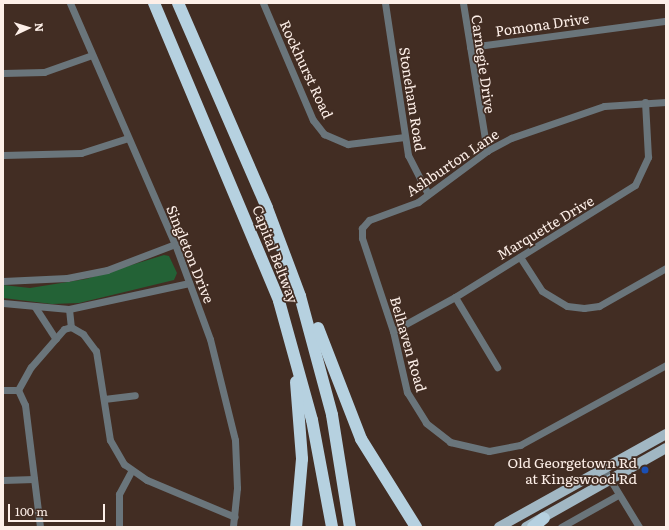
<!DOCTYPE html>
<style>
body{margin:0}
#map{position:relative;width:669px;height:530px;overflow:hidden;background:#422d23;font-family:Literata,serif}
div>[style]{position:absolute}
[style*='--x']{left:calc(var(--x)*1px);top:calc(var(--y)*1px);width:calc(var(--w)*1px);rotate:calc(var(--a)*1deg)}
.green>*{inset:0;background:#236236}
.minor>*{height:7px;margin:-3.5px;padding:0 3.5px;transform-origin:3.5px;border-radius:3.5px;background:#6a757b}
.primary>*{height:10px;margin:-5px;padding:0 5px;transform-origin:5px;border-radius:5px;background:#a1b7c3}
.motorway>*{height:12px;margin:-6px;padding:0 6px;transform-origin:6px;border-radius:6px;background:#b6d1e0}
.dots>*{width:11px;height:11px;translate:-50% -50%;box-sizing:border-box;border:2px solid #422d23;border-radius:50%}
span{translate:-50% -50%;white-space:nowrap;text-align:center;line-height:1.15;-webkit-text-stroke:3.5px #422d23;paint-order:stroke}
.street-label{font-size:14px;color:#fdefe8}
.poi-label{font-size:14px;color:#fdefe8}
.right{translate:-100% -50%;text-align:right}
.frame{position:absolute;inset:0;border:4px solid #fdefe8;pointer-events:none}
.north{position:absolute;left:8px;top:8px;width:40px;height:40px;-webkit-text-stroke:3px #422d23;paint-order:stroke;rotate:86deg;font-size:11px;font-weight:700;line-height:16px;text-align:center;color:#fdefe8}
.north::after{content:'';display:block;margin:auto;width:14px;height:18px;background:#fdefe8;clip-path:polygon(50% 0,100% 100%,50% 72%,0 100%)}
.scale{position:absolute;left:8px;top:504px;width:97px;height:18px;box-sizing:border-box;border:2px solid #fdefe8;border-top:0;padding-left:5px;font-size:12px;line-height:14px;white-space:nowrap;color:#fdefe8;-webkit-text-stroke:3px #422d23;paint-order:stroke}
</style>
<div id="map">
<div class="green">
<i style="clip-path:polygon(164px 255px,169px 256px,177px 273px,174px 280px,79px 303px,52px 304px,3px 298px,3px 285px,30px 288px,86px 279px)"></i>
</div>
<div class="minor">
<i style="--x:70;--y:3;--w:263;--a:66.5"></i>
<i style="--x:175;--y:244;--w:101;--a:69.8"></i>
<i style="--x:210;--y:339;--w:104;--a:76.1"></i>
<i style="--x:235;--y:440;--w:48;--a:87.6"></i>
<i style="--x:237;--y:488;--w:39;--a:96"></i>
<i style="--x:263;--y:3;--w:127;--a:66.9"></i>
<i style="--x:313;--y:120;--w:18;--a:52"></i>
<i style="--x:324;--y:134;--w:26;--a:23"></i>
<i style="--x:348;--y:144;--w:57;--a:-7"></i>
<i style="--x:385;--y:3;--w:154;--a:81.4"></i>
<i style="--x:408;--y:155;--w:44;--a:62.9"></i>
<i style="--x:463;--y:3;--w:150;--a:80.8"></i>
<i style="--x:470;--y:47;--w:198;--a:-7.6"></i>
<i style="--x:3;--y:73;--w:41;--a:-1.4"></i>
<i style="--x:44;--y:72;--w:51;--a:-19.5"></i>
<i style="--x:666;--y:102;--w:62;--a:176.3"></i>
<i style="--x:604;--y:106;--w:98;--a:161"></i>
<i style="--x:511;--y:138;--w:27;--a:152"></i>
<i style="--x:487;--y:151;--w:86;--a:143.5"></i>
<i style="--x:418;--y:202;--w:52;--a:159.8"></i>
<i style="--x:369;--y:220;--w:11;--a:131"></i>
<i style="--x:362;--y:228;--w:10;--a:90"></i>
<i style="--x:362;--y:238;--w:98;--a:71.6"></i>
<i style="--x:393;--y:331;--w:63;--a:77.1"></i>
<i style="--x:407;--y:392;--w:36;--a:58"></i>
<i style="--x:426;--y:423;--w:31;--a:38"></i>
<i style="--x:450;--y:442;--w:40;--a:13"></i>
<i style="--x:489;--y:451;--w:32;--a:-11"></i>
<i style="--x:520;--y:445;--w:166;--a:-28.7"></i>
<i style="--x:3;--y:155;--w:78;--a:-1.5"></i>
<i style="--x:81;--y:153;--w:49;--a:-17.7"></i>
<i style="--x:520;--y:257;--w:40;--a:57.1"></i>
<i style="--x:542;--y:291;--w:29;--a:31"></i>
<i style="--x:567;--y:306;--w:17;--a:7"></i>
<i style="--x:584;--y:308;--w:15;--a:-8"></i>
<i style="--x:599;--y:306;--w:77;--a:-29.6"></i>
<i style="--x:3;--y:281;--w:64;--a:-2.7"></i>
<i style="--x:67;--y:278;--w:41;--a:-11.3"></i>
<i style="--x:107;--y:270;--w:73;--a:-20.9"></i>
<i style="--x:455;--y:297;--w:82;--a:59"></i>
<i style="--x:3;--y:303;--w:66;--a:5.2"></i>
<i style="--x:69;--y:309;--w:123;--a:-12.2"></i>
<i style="--x:35;--y:307;--w:38;--a:57"></i>
<i style="--x:69;--y:309;--w:18;--a:84"></i>
<i style="--x:71;--y:327;--w:14;--a:30"></i>
<i style="--x:83;--y:334;--w:21;--a:53"></i>
<i style="--x:96;--y:351;--w:90;--a:81.1"></i>
<i style="--x:110;--y:440;--w:28;--a:60"></i>
<i style="--x:124;--y:464;--w:28;--a:35"></i>
<i style="--x:147;--y:480;--w:95;--a:22.8"></i>
<i style="--x:393;--y:331;--w:71;--a:-28.7"></i>
<i style="--x:455;--y:297;--w:212;--a:-31.9"></i>
<i style="--x:635;--y:185;--w:31;--a:-65"></i>
<i style="--x:648;--y:157;--w:55;--a:-93.1"></i>
<i style="--x:3;--y:390;--w:15;--a:0"></i>
<i style="--x:104;--y:399;--w:31;--a:-7"></i>
<i style="--x:605;--y:471;--w:66;--a:58.7"></i>
<i style="--x:3;--y:480;--w:31;--a:-2"></i>
<i style="--x:40;--y:527;--w:123;--a:-97"></i>
<i style="--x:25;--y:405;--w:17;--a:-115"></i>
<i style="--x:18;--y:390;--w:26;--a:-61"></i>
<i style="--x:31;--y:367;--w:50;--a:-49"></i>
<i style="--x:64;--y:329;--w:7;--a:-16"></i>
<i style="--x:119;--y:527;--w:33;--a:-90"></i>
<i style="--x:119;--y:494;--w:26;--a:-62"></i>
<i style="--x:561;--y:527;--w:65;--a:-29.3"></i>
</div>
<div class="primary">
<i style="--x:499;--y:527;--w:191;--a:-29.1"></i>
<i style="--x:526;--y:527;--w:161;--a:-29.4"></i>
</div>
<div class="motorway">
<i style="--x:154;--y:3;--w:323;--a:67.2"></i>
<i style="--x:279;--y:301;--w:123;--a:74.5"></i>
<i style="--x:312;--y:420;--w:109;--a:79.4"></i>
<i style="--x:178;--y:3;--w:223;--a:66.5"></i>
<i style="--x:267;--y:208;--w:94;--a:69.4"></i>
<i style="--x:300;--y:296;--w:123;--a:74.9"></i>
<i style="--x:332;--y:415;--w:113;--a:80.9"></i>
<i style="--x:318;--y:328;--w:119;--a:68.8"></i>
<i style="--x:361;--y:439;--w:104;--a:58"></i>
<i style="--x:296;--y:382;--w:77;--a:85.5"></i>
<i style="--x:302;--y:459;--w:68;--a:95"></i>
<i style="--x:533;--y:527;--w:14;--a:-39"></i>
</div>
<div class="dots">
<i style="left:645px;top:470px;background:#1a4fb4"></i>
</div>
<div class="street-label">
<span style="left:542px;top:24px;rotate:-8deg">Pomona Drive</span>
<span style="left:484px;top:64px;rotate:82deg">Carnegie Drive</span>
<span style="left:307px;top:69px;rotate:65deg">Rockhurst Road</span>
<span style="left:413px;top:99px;rotate:81deg">Stoneham Road</span>
<span style="left:452px;top:162px;rotate:-34deg">Ashburton Lane</span>
<span style="left:545px;top:227px;rotate:-31deg">Marquette Drive</span>
<span style="left:191px;top:254px;rotate:68deg">Singleton Drive</span>
<span style="left:276px;top:254px;rotate:69deg">Capital Beltway</span>
<span style="left:409px;top:344px;rotate:74deg">Belhaven Road</span>
</div>
<div class="poi-label">
<span class="right" style="left:637px;top:470px">Old Georgetown Rd<br>at Kingswood Rd</span>
</div>
<div class="frame"></div>
<div class="north">N</div>
<div class="scale">100 m</div>
</div>
